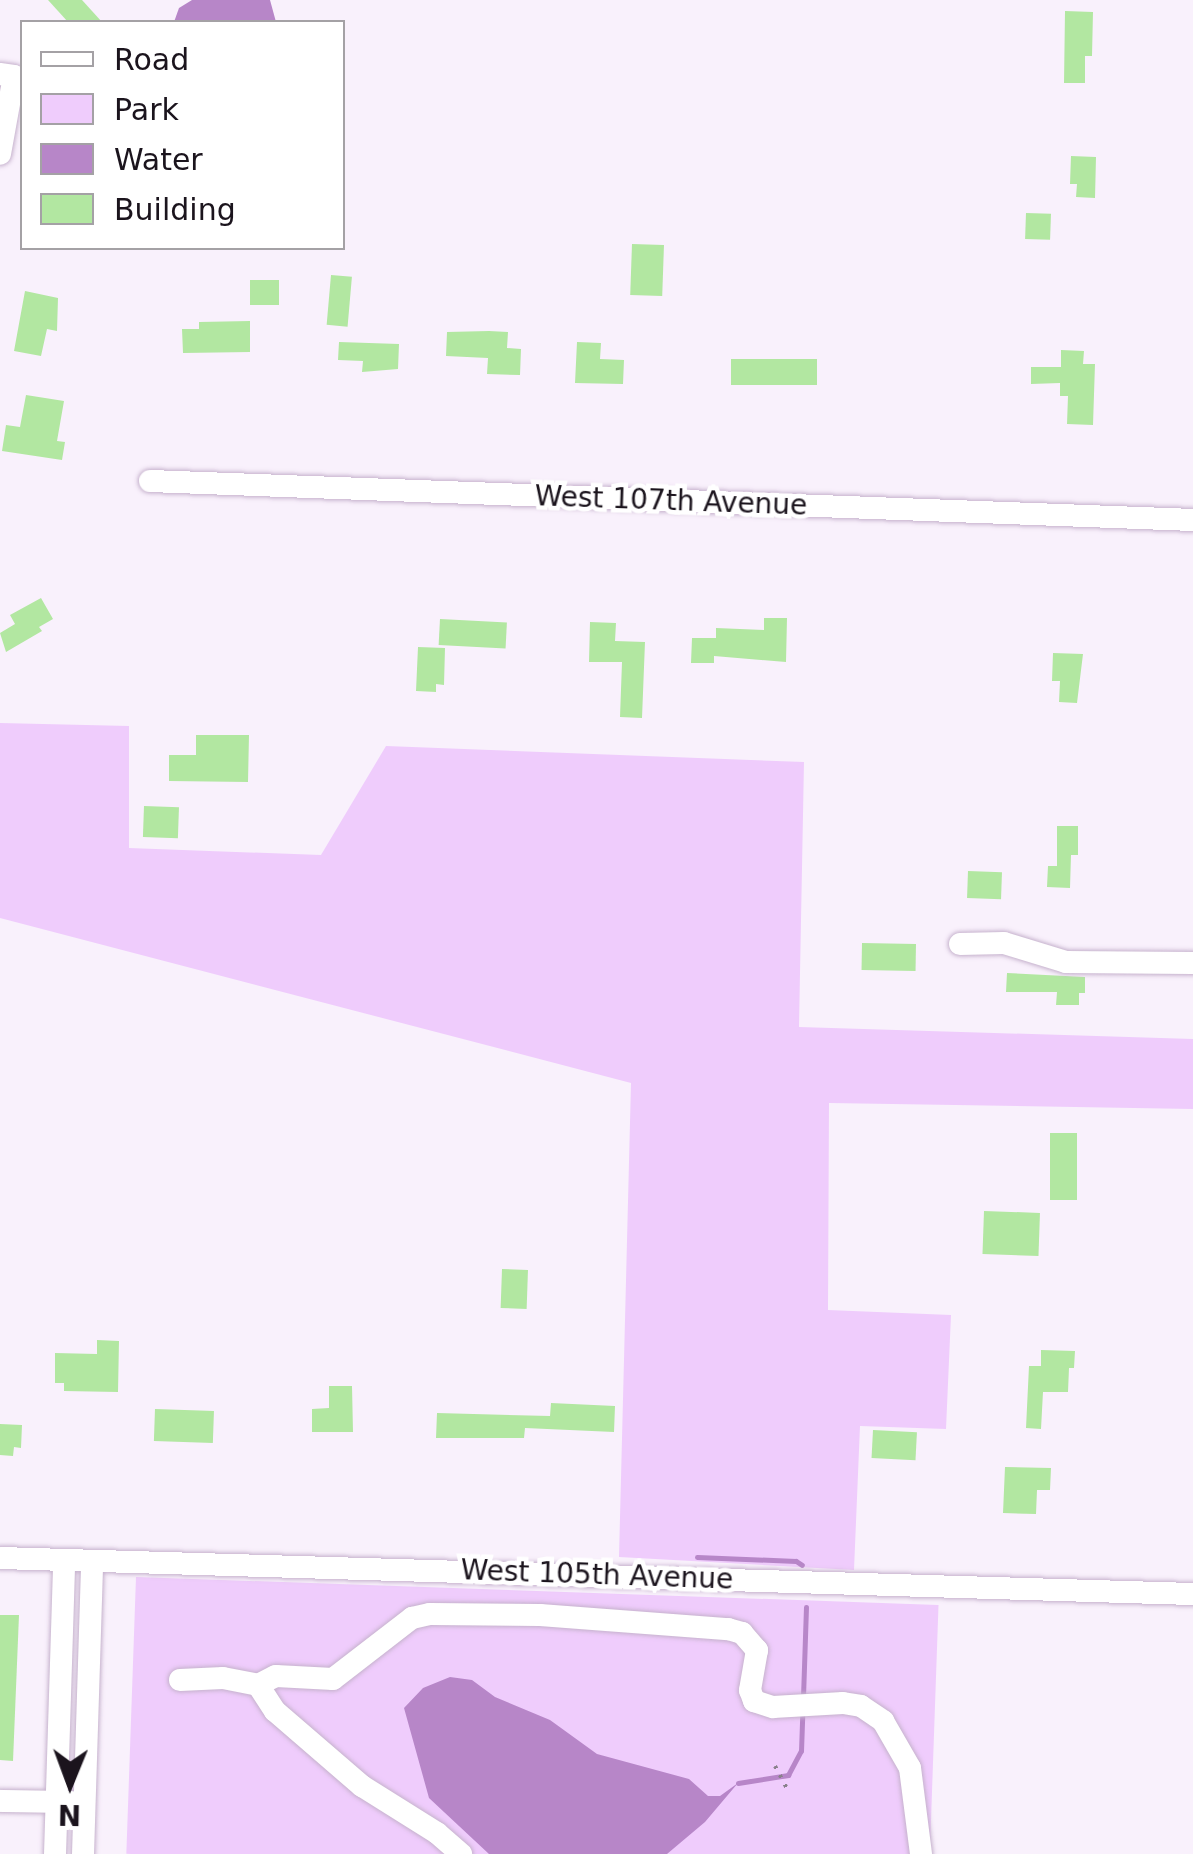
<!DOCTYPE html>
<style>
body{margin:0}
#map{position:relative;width:1193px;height:1854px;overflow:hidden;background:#f9f1fc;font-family:"DejaVu Sans",sans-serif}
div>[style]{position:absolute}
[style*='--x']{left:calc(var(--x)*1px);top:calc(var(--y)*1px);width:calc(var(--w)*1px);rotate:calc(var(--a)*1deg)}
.green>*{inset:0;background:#efccfc;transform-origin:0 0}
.water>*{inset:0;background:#b786c8}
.stream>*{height:5px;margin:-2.5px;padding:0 2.5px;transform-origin:2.5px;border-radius:2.5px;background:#b786c8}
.building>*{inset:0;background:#b2e7a1;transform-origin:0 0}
.path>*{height:4px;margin-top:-2px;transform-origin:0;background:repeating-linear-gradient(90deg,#89818b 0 2.5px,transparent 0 10.5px)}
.roads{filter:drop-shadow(0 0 2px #c6b2cd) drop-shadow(0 0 2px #c6b2cd)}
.minor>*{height:22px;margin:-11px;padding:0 11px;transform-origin:11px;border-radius:11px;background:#fff}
span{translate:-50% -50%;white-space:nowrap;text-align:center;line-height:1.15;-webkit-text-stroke:9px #fff;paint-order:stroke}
.street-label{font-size:28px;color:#1b141d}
.legend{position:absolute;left:20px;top:20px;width:325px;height:230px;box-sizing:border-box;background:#fff;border:2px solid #a4a1a5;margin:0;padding:12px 18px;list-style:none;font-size:30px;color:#1b141d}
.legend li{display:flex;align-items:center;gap:20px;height:50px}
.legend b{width:50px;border:2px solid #a4a1a5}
.north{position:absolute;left:20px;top:1734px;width:100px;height:100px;-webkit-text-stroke:8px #fff;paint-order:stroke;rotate:181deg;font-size:28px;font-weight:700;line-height:40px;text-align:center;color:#1b141d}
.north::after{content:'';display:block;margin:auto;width:35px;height:45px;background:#1b141d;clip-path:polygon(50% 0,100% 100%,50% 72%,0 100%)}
</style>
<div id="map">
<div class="green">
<i style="clip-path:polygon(0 723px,129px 726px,129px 848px,321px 855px,386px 746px,804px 762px,799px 1027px,1193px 1039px,1193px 1109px,829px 1103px,828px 1310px,951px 1315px,946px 1429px,860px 1426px,854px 1570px,619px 1557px,631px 1083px,0 918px)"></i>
<i style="left:136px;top:1577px;width:803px;height:277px;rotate:2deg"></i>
</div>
<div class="water">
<i style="clip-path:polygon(192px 0,270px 0,276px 22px,174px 22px,179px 8px)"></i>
<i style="clip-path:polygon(450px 1677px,472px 1680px,495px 1697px,550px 1720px,597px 1754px,689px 1779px,708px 1796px,720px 1796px,738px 1783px,705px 1822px,667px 1854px,489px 1854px,429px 1798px,404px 1708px,423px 1688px)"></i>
</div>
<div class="stream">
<i style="--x:697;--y:1557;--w:99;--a:2.3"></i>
<i style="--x:796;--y:1561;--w:7;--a:34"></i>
<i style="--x:803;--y:1697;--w:90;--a:-88.1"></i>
<i style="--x:738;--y:1783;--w:51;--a:-9.1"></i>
<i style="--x:788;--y:1775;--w:27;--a:-62"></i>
<i style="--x:801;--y:1751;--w:38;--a:-88"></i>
</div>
<div class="building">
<i style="clip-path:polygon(48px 0,82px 0,102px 22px,68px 22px)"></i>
<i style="clip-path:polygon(1065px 11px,1093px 12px,1092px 56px,1085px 56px,1085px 83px,1064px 83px)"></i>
<i style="clip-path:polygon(1071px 156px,1096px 157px,1095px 198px,1076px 197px,1077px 184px,1070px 184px)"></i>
<i style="left:1026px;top:213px;width:25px;height:26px;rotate:2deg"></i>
<i style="left:632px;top:244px;width:32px;height:51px;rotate:2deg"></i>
<i style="left:331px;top:275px;width:21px;height:50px;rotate:5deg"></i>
<i style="left:250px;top:280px;width:29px;height:25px"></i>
<i style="clip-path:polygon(25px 291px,58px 298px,57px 331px,47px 329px,41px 356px,14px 351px)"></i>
<i style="clip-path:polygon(250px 321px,250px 352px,183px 353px,182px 329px,199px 329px,199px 322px)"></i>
<i style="clip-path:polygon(489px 331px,508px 332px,507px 348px,521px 349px,520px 375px,487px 374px,488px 358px,446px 356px,447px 332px)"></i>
<i style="clip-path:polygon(339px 342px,399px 344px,398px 369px,362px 372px,363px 361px,338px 360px)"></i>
<i style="clip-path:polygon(577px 342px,601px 343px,600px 359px,624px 360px,623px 384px,575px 383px)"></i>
<i style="clip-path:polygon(1061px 350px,1084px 351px,1083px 364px,1095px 364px,1093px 425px,1067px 424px,1068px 396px,1060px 396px,1060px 383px,1031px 384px,1031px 367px,1061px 367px)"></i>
<i style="left:817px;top:359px;width:26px;height:86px;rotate:90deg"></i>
<i style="clip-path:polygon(26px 395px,64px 401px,57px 441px,65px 442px,62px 460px,2px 451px,6px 425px,20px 427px)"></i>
<i style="clip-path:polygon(41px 598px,53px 619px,39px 627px,42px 631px,6px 652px,0 633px,15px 624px,10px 615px)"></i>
<i style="clip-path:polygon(764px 618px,787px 618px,786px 662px,714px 656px,714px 663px,691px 663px,692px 638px,716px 638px,716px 628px,764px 630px)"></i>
<i style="left:440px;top:619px;width:67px;height:26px;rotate:3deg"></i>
<i style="clip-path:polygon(590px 622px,616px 623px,615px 641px,645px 642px,642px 718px,620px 717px,622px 662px,589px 662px)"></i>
<i style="clip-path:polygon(418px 647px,445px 648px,444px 685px,436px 684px,436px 692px,416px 691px)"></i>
<i style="clip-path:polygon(1053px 653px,1083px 654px,1077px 703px,1059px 702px,1060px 681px,1052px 681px)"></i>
<i style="clip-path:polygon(196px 735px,249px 735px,248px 782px,169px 781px,169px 755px,196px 755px)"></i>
<i style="left:144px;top:806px;width:35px;height:31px;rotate:2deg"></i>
<i style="clip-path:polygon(1057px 826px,1078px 826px,1078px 855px,1071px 855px,1070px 888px,1047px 887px,1048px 866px,1057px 866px)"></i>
<i style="left:968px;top:871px;width:34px;height:27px;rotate:2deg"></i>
<i style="left:862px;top:943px;width:54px;height:27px;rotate:1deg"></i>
<i style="clip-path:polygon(1007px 973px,1085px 977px,1085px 993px,1079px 993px,1079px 1005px,1056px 1005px,1057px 992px,1006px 992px)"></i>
<i style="left:1050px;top:1133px;width:27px;height:67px"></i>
<i style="left:984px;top:1211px;width:56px;height:43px;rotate:2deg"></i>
<i style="left:502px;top:1269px;width:26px;height:39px;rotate:2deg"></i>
<i style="clip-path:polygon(97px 1340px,119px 1341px,118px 1392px,64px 1391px,64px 1383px,55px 1383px,55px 1353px,97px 1354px)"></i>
<i style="clip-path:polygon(1041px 1350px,1075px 1351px,1074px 1368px,1069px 1368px,1068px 1392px,1043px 1392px,1041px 1429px,1026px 1428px,1029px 1366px,1041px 1366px)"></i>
<i style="clip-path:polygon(329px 1386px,352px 1386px,353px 1432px,312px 1432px,312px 1409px,329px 1408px)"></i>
<i style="clip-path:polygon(551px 1403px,615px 1406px,614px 1432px,525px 1428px,524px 1438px,436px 1438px,437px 1413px,550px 1416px)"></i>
<i style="left:155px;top:1409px;width:59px;height:32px;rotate:2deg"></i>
<i style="clip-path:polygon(0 1424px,22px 1425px,21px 1448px,14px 1447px,13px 1456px,0 1455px)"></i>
<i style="left:873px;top:1430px;width:44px;height:28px;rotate:3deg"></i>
<i style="clip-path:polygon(1005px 1467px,1051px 1468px,1050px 1490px,1037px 1490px,1036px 1514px,1003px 1513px)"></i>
<i style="clip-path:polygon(0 1615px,19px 1615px,13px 1761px,0 1760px)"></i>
</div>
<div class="path">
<i style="--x:775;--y:1766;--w:26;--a:62"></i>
</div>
<div class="roads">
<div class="minor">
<i style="--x:0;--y:74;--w:14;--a:8"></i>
<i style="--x:14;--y:76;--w:79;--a:100.2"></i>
<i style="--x:150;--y:481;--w:1044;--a:2.14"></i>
<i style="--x:960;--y:944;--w:44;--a:-1.3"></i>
<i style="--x:1004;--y:943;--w:65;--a:17"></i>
<i style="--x:1066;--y:962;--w:127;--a:0.5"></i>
<i style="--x:0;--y:1558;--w:1194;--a:1.73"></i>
<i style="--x:180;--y:1680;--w:43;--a:-2.7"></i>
<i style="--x:223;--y:1678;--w:36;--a:11"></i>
<i style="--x:258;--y:1685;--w:20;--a:-27"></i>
<i style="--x:276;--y:1676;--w:57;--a:3"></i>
<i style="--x:333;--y:1679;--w:100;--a:-37.7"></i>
<i style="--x:412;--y:1618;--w:18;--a:-13"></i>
<i style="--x:430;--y:1614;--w:110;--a:0.5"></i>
<i style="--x:540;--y:1615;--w:189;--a:4.3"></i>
<i style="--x:728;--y:1629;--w:15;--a:16"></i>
<i style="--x:742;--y:1633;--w:23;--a:49"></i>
<i style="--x:757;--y:1650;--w:41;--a:99.9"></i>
<i style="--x:750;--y:1690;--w:12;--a:70"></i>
<i style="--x:754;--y:1701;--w:20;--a:18"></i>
<i style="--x:773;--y:1707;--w:70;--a:-3.3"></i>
<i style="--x:843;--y:1703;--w:18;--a:9"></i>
<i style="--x:861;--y:1706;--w:27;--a:34"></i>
<i style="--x:883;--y:1721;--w:54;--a:60.1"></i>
<i style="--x:910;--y:1768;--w:87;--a:82.7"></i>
<i style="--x:258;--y:1685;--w:31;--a:57"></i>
<i style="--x:275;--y:1711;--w:115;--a:40.8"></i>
<i style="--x:362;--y:1786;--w:89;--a:32.1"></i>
<i style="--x:437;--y:1833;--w:32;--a:41"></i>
<i style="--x:0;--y:1801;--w:71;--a:0.8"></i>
<i style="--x:55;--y:1854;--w:294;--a:-88.2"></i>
<i style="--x:83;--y:1854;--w:293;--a:-88.2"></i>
</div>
</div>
<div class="street-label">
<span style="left:671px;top:501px;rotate:2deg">West 107th Avenue</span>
<span style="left:597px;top:1575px;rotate:2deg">West 105th Avenue</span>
</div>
<ul class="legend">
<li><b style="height:12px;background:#fff"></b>Road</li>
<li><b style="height:28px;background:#efccfc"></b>Park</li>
<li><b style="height:28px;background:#b786c8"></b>Water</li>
<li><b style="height:28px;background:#b2e7a1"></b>Building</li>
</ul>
<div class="north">N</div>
</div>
